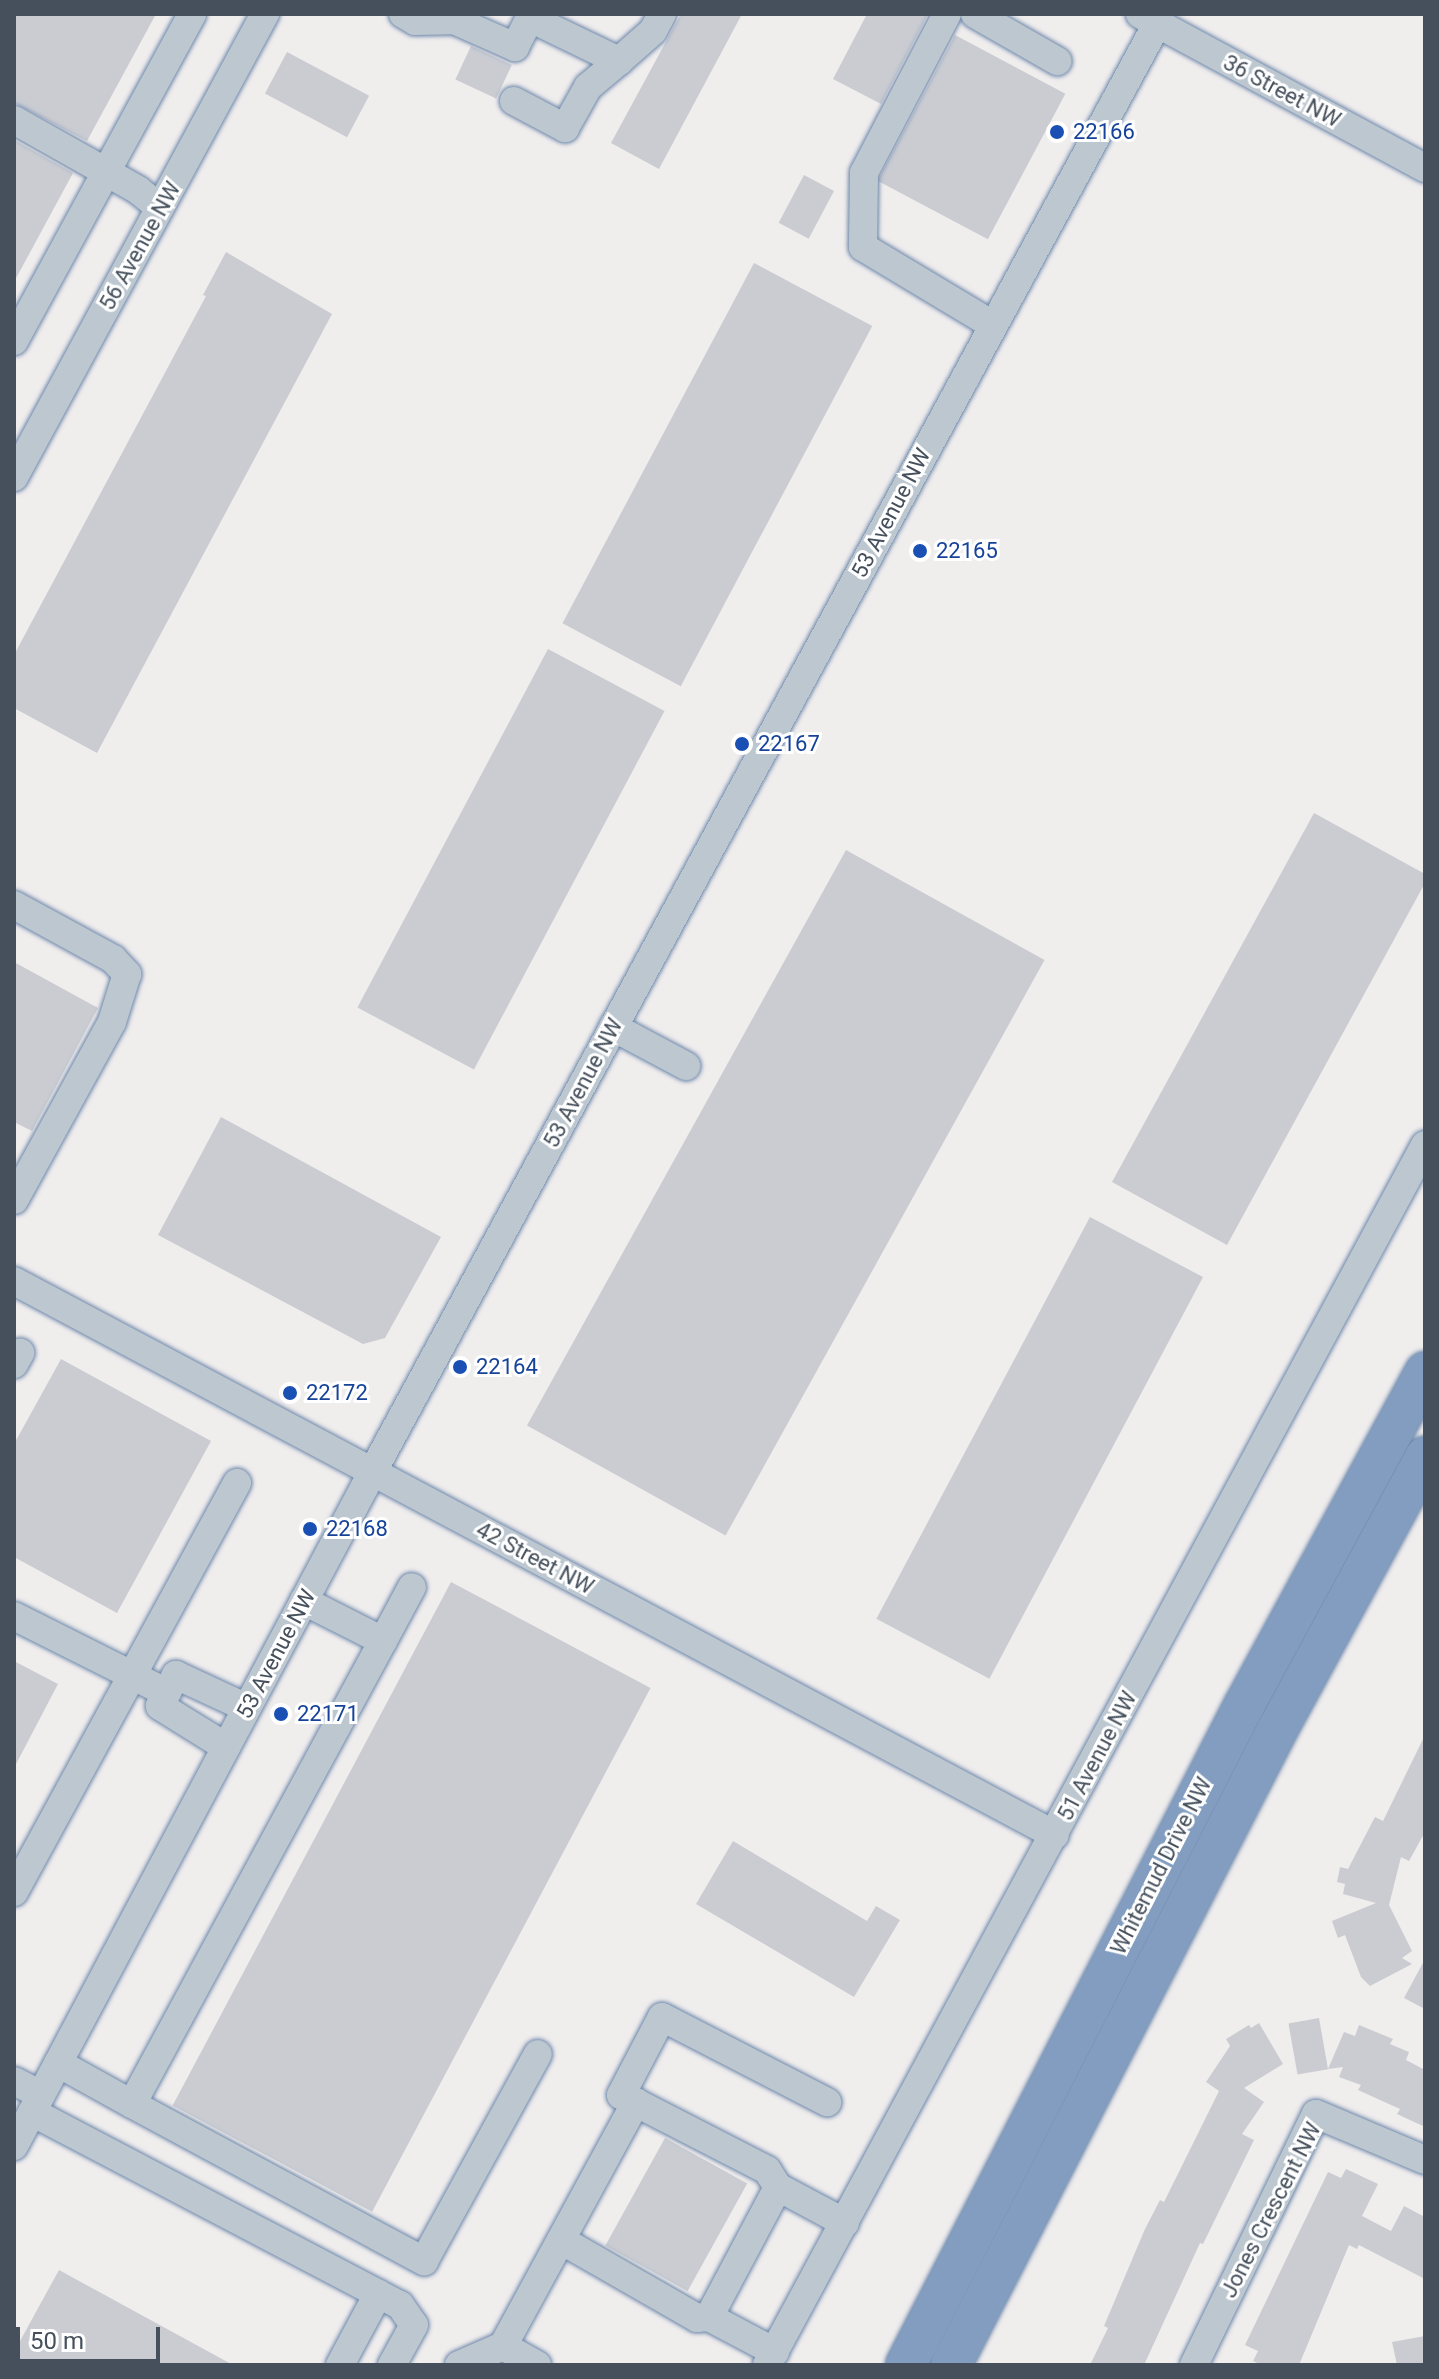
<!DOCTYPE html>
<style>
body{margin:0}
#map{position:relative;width:1439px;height:2379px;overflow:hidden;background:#f0eded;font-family:Roboto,sans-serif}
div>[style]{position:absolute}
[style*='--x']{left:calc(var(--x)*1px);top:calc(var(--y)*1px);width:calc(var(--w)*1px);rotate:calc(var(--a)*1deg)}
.building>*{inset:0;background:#caccd2;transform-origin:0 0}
.roads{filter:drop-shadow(0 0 2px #6d88ab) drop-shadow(0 0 2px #6d88ab)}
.minor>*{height:28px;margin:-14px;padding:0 14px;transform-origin:14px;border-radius:14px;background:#bdc7d0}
.highway>*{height:40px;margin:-20px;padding:0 20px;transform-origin:20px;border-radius:20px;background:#829dbf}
.dots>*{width:22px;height:22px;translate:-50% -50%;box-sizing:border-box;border:4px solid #fff;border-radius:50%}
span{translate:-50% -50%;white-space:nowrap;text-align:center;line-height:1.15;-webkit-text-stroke:6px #fff;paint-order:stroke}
.street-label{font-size:22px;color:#45505c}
.transit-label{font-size:22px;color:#164399}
.left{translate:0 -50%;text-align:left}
.frame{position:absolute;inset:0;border:16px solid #45505c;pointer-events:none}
.scale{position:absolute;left:16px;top:2327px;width:144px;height:36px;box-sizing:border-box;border:4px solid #45505c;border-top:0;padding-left:10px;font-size:24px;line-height:28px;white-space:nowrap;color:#45505c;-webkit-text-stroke:6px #fff;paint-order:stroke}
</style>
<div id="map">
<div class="building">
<i style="clip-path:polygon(14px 14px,156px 14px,87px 141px,14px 103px)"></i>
<i style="clip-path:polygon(681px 14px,742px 14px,659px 169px,611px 143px)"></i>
<i style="clip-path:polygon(867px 14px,928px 14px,881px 104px,833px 79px)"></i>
<i style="left:955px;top:35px;width:125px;height:165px;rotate:28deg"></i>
<i style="left:471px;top:46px;width:45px;height:37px;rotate:25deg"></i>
<i style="left:287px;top:52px;width:93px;height:47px;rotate:28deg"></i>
<i style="clip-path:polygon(14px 140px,73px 173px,14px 282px)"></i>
<i style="left:804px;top:175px;width:34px;height:54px;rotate:28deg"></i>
<i style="clip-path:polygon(226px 252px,332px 314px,97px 753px,14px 708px,14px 655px,206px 296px,203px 295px)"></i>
<i style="left:754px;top:263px;width:134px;height:408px;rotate:28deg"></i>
<i style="left:548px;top:649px;width:132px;height:406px;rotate:28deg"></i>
<i style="clip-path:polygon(1314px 813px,1425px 874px,1425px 883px,1227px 1245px,1112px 1182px)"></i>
<i style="left:846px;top:850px;width:227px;height:658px;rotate:29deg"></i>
<i style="clip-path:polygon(14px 962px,98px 1008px,32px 1131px,14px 1122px)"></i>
<i style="clip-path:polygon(221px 1117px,441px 1237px,385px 1338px,363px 1344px,158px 1235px)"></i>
<i style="left:1090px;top:1217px;width:128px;height:455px;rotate:28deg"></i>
<i style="clip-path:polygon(61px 1359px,211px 1441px,117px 1613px,14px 1557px,14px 1444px)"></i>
<i style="left:451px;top:1582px;width:226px;height:593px;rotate:28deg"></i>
<i style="clip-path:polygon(14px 1661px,58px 1684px,14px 1768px)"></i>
<i style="clip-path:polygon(1425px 1735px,1425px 1832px,1409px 1861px,1401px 1857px,1389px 1905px,1412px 1951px,1402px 1958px,1412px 1964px,1370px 1986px,1361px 1977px,1345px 1935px,1338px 1938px,1332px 1921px,1376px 1903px,1343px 1894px,1345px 1884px,1337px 1882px,1340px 1867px,1348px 1869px,1375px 1817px,1383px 1821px)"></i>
<i style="clip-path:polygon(733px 1841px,867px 1921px,876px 1906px,900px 1920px,854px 1997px,696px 1904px)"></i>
<i style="clip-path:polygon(1425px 1959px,1425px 2009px,1404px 1998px)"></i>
<i style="left:1319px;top:2018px;width:52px;height:31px;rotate:80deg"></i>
<i style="clip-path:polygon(1259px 2023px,1283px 2064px,1244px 2088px,1264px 2102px,1242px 2134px,1254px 2140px,1203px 2244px,1200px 2243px,1144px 2365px,1090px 2365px,1108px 2328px,1104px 2326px,1145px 2229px,1160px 2200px,1164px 2202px,1219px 2091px,1206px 2082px,1230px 2046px,1226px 2039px,1249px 2025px,1251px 2028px)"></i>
<i style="clip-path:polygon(1359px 2025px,1393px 2039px,1390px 2044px,1409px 2052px,1406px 2060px,1425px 2070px,1425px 2127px,1397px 2114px,1400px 2109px,1358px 2090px,1361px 2085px,1339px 2077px,1343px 2067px,1328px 2069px,1344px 2032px,1355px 2036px)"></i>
<i style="left:665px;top:2138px;width:94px;height:123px;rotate:29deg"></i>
<i style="clip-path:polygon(1346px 2169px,1378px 2184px,1362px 2216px,1391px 2231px,1404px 2206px,1425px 2217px,1425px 2279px,1359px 2245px,1357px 2249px,1349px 2245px,1299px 2365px,1262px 2365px,1253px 2361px,1258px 2351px,1245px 2345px,1328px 2172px,1341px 2178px)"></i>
<i style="clip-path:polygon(59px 2270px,233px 2365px,14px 2365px,14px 2352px)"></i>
<i style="clip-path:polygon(1425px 2336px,1425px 2365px,1397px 2365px,1392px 2342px)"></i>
</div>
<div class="roads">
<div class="minor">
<i style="--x:403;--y:14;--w:14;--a:30"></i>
<i style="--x:415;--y:21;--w:39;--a:-1"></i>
<i style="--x:454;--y:20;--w:67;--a:23.9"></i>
<i style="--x:515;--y:47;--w:33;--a:-63"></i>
<i style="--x:530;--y:18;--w:99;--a:25.8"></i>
<i style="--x:619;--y:61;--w:45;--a:-41.4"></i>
<i style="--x:653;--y:31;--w:19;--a:-62"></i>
<i style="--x:947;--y:14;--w:179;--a:117.6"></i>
<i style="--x:864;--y:173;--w:74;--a:90.8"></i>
<i style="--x:863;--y:247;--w:152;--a:31"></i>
<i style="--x:975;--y:14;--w:95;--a:29.8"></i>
<i style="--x:1140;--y:14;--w:324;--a:28.4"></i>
<i style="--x:514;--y:101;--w:58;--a:27.9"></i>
<i style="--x:565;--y:128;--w:47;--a:-60.7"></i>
<i style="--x:588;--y:87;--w:40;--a:-40"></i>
<i style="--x:14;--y:120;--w:142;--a:29.4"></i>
<i style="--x:138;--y:190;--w:28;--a:39"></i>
<i style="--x:14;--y:341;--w:372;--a:-61.4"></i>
<i style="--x:14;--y:477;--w:527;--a:-61.54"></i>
<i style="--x:14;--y:905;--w:113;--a:28.6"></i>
<i style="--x:113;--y:959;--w:21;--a:47"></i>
<i style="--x:127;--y:974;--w:50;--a:107.4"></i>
<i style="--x:112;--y:1022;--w:203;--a:118.8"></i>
<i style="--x:613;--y:1027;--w:83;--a:28.1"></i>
<i style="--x:14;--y:1281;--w:1179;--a:28.02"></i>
<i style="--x:14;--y:1364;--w:13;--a:-61"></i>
<i style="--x:14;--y:1616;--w:171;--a:26.7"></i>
<i style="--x:383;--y:1641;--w:61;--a:-61.8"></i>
<i style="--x:226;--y:1747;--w:78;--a:-148.2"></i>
<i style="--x:160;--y:1706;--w:35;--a:-63"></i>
<i style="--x:176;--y:1675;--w:78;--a:24.9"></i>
<i style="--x:14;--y:1892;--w:466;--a:-61.4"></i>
<i style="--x:58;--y:2063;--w:85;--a:29"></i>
<i style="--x:132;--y:2104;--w:527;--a:-61.54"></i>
<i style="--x:383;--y:1641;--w:89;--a:-153.1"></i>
<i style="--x:14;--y:2081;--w:30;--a:27"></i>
<i style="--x:132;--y:2104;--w:332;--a:28.3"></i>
<i style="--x:424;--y:2261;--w:236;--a:-61.2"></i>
<i style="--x:32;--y:2112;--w:416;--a:27.7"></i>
<i style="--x:400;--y:2305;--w:24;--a:55"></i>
<i style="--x:414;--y:2325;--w:46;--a:118.8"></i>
<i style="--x:14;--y:2146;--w:765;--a:-61.99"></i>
<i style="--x:373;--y:1471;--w:1646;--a:-61.55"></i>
<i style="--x:778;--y:2187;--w:20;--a:-123"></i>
<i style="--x:767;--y:2170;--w:164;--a:-152.8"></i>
<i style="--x:621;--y:2095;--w:88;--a:-62.3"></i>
<i style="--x:662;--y:2017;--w:186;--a:27.3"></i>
<i style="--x:561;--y:2240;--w:157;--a:29.8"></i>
<i style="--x:697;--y:2318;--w:12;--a:-5"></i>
<i style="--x:503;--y:2346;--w:278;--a:-61.4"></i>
<i style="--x:775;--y:2352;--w:75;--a:-152.1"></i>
<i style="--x:709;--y:2317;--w:147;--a:-62"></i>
<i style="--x:778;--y:2187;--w:76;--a:28.2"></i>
<i style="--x:340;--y:2365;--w:81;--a:-61.8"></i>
<i style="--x:459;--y:2365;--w:48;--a:-23.4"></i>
<i style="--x:503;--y:2346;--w:39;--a:29"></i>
<i style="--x:767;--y:2365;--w:1386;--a:-61.66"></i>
<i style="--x:1194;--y:2365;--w:279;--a:-64.1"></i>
<i style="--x:1316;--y:2114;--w:118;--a:22.9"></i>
</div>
<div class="highway">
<i style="--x:906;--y:2365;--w:741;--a:-62.85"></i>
<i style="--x:1244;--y:1706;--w:380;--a:-61.5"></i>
<i style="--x:951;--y:2365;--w:714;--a:-62.82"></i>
<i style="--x:1277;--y:1730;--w:311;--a:-61.5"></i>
</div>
</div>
<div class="dots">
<i style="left:1057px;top:132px;background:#1a4fb4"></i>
<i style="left:920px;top:551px;background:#1a4fb4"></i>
<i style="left:742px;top:744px;background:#1a4fb4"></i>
<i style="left:460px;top:1367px;background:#1a4fb4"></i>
<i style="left:290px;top:1393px;background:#1a4fb4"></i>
<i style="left:310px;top:1529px;background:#1a4fb4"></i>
<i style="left:281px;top:1714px;background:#1a4fb4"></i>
</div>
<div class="street-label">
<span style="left:1282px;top:91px;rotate:28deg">36 Street NW</span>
<span style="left:140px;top:246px;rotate:-61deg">56 Avenue NW</span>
<span style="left:891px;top:513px;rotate:-62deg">53 Avenue NW</span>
<span style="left:583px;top:1083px;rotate:-62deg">53 Avenue NW</span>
<span style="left:535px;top:1558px;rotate:28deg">42 Street NW</span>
<span style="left:276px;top:1654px;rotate:-62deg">53 Avenue NW</span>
<span style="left:1097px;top:1756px;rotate:-62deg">51 Avenue NW</span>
<span style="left:1161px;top:1866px;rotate:-63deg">Whitemud Drive NW</span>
<span style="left:1271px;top:2210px;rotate:-63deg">Jones Crescent NW</span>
</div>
<div class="transit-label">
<span class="left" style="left:1073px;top:132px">22166</span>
<span class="left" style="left:936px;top:551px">22165</span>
<span class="left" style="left:758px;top:744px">22167</span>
<span class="left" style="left:476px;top:1367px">22164</span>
<span class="left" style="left:306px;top:1393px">22172</span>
<span class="left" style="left:326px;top:1529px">22168</span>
<span class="left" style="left:297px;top:1714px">22171</span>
</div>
<div class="frame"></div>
<div class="scale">50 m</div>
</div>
